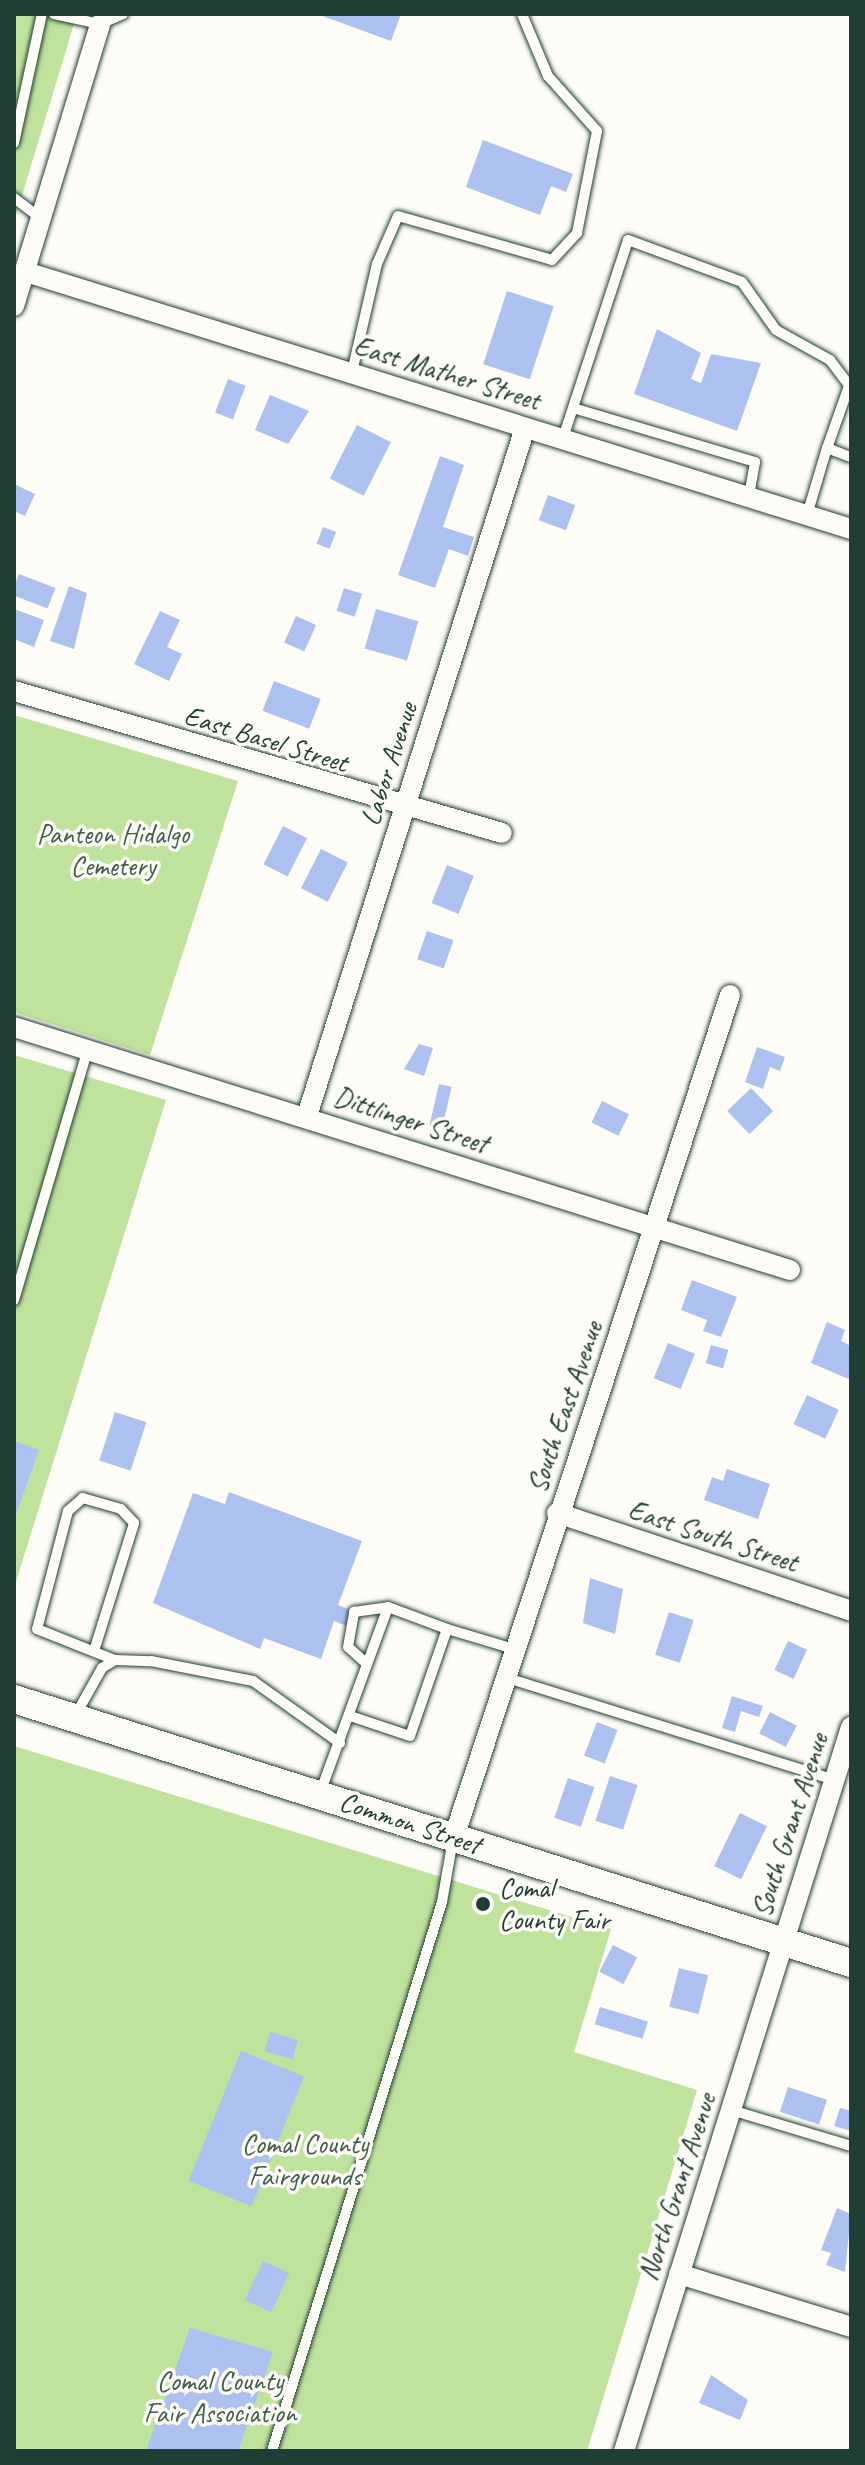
<!DOCTYPE html>
<style>
body{margin:0}
#map{position:relative;width:865px;height:2465px;overflow:hidden;background:#fdfcf7;font-family:Caveat,sans-serif}
div>[style]{position:absolute}
[style*='--x']{left:calc(var(--x)*1px);top:calc(var(--y)*1px);width:calc(var(--w)*1px);rotate:calc(var(--a)*1deg)}
.green>*{inset:0;background:#bfe29c}
.building>*{inset:0;background:#acc1ef;transform-origin:0 0}
.roads{filter:drop-shadow(0 0 2px #1f3d34) drop-shadow(0 0 2px #1f3d34)}
.service>*{height:10px;margin:-5px;padding:0 5px;transform-origin:5px;border-radius:5px;background:#fdfcf7}
.minor>*{height:20px;margin:-10px;padding:0 10px;transform-origin:10px;border-radius:10px;background:#fdfcf7}
.secondary>*{height:28px;margin:-14px;padding:0 14px;transform-origin:14px;border-radius:14px;background:#fdfcf7}
.dots>*{width:22px;height:22px;translate:-50% -50%;box-sizing:border-box;border:4px solid #fdfcf7;border-radius:50%}
span{translate:-50% -50%;white-space:nowrap;text-align:center;line-height:1.15;-webkit-text-stroke:7px #fdfcf7;paint-order:stroke}
.street-label{font-size:28px;color:#1f3d34}
.park-label{font-size:28px;color:#3f5e49}
.poi-label{font-size:28px;color:#1f3d34}
.left{translate:0 -50%;text-align:left}
.frame{position:absolute;inset:0;border:16px solid #1f3d34;pointer-events:none}
</style>
<div id="map">
<div class="green">
<i style="clip-path:polygon(14px 14px,77px 14px,14px 222px)"></i>
<i style="clip-path:polygon(14px 715px,238px 781px,150px 1055px,14px 1012px)"></i>
<i style="clip-path:polygon(14px 1055px,166px 1100px,14px 1588px)"></i>
<i style="clip-path:polygon(14px 1746px,611px 1929px,574px 2052px,697px 2090px,587px 2451px,14px 2451px)"></i>
</div>
<div class="building">
<i style="clip-path:polygon(317px 14px,401px 14px,391px 41px)"></i>
<i style="clip-path:polygon(483px 140px,573px 174px,566px 192px,551px 186px,540px 215px,466px 187px)"></i>
<i style="left:507px;top:291px;width:49px;height:77px;rotate:18deg"></i>
<i style="clip-path:polygon(657px 329px,701px 353px,691px 379px,701px 383px,711px 354px,761px 363px,737px 431px,634px 394px)"></i>
<i style="left:228px;top:379px;width:19px;height:36px;rotate:21deg"></i>
<i style="clip-path:polygon(270px 395px,309px 411px,288px 444px,255px 430px)"></i>
<i style="left:357px;top:425px;width:38px;height:60px;rotate:27deg"></i>
<i style="clip-path:polygon(440px 456px,464px 465px,443px 527px,474px 537px,468px 556px,449px 549px,435px 588px,398px 575px)"></i>
<i style="clip-path:polygon(14px 484px,35px 494px,25px 516px,14px 511px)"></i>
<i style="left:548px;top:495px;width:29px;height:27px;rotate:20deg"></i>
<i style="left:323px;top:527px;width:14px;height:18px;rotate:21deg"></i>
<i style="left:19px;top:574px;width:39px;height:22px;rotate:21deg"></i>
<i style="clip-path:polygon(69px 586px,87px 593px,74px 649px,50px 641px)"></i>
<i style="left:344px;top:588px;width:19px;height:24px;rotate:18deg"></i>
<i style="clip-path:polygon(14px 609px,44px 620px,34px 647px,14px 639px)"></i>
<i style="left:376px;top:609px;width:44px;height:41px;rotate:16deg"></i>
<i style="clip-path:polygon(160px 611px,180px 620px,167px 647px,182px 654px,169px 681px,134px 664px)"></i>
<i style="left:296px;top:616px;width:22px;height:29px;rotate:24deg"></i>
<i style="left:274px;top:681px;width:50px;height:32px;rotate:21deg"></i>
<i style="left:283px;top:826px;width:27px;height:43px;rotate:27deg"></i>
<i style="left:321px;top:849px;width:30px;height:44px;rotate:27deg"></i>
<i style="left:447px;top:865px;width:29px;height:41px;rotate:22deg"></i>
<i style="left:427px;top:931px;width:28px;height:30px;rotate:19deg"></i>
<i style="clip-path:polygon(419px 1044px,433px 1048px,424px 1076px,404px 1069px)"></i>
<i style="clip-path:polygon(757px 1047px,785px 1057px,780px 1071px,770px 1067px,763px 1089px,745px 1082px)"></i>
<i style="left:439px;top:1084px;width:13px;height:42px;rotate:13deg"></i>
<i style="left:751px;top:1088px;width:32px;height:33px;rotate:46deg"></i>
<i style="left:602px;top:1101px;width:30px;height:24px;rotate:26deg"></i>
<i style="clip-path:polygon(692px 1280px,737px 1297px,721px 1337px,703px 1331px,707px 1320px,681px 1310px)"></i>
<i style="clip-path:polygon(827px 1322px,845px 1330px,841px 1341px,851px 1346px,851px 1380px,811px 1363px)"></i>
<i style="left:668px;top:1343px;width:29px;height:38px;rotate:22deg"></i>
<i style="left:711px;top:1345px;width:18px;height:19px;rotate:16deg"></i>
<i style="left:807px;top:1395px;width:35px;height:32px;rotate:25deg"></i>
<i style="left:115px;top:1412px;width:33px;height:51px;rotate:18deg"></i>
<i style="clip-path:polygon(14px 1441px,39px 1450px,16px 1514px,14px 1513px)"></i>
<i style="clip-path:polygon(727px 1469px,770px 1484px,758px 1519px,704px 1500px,712px 1477px,723px 1481px)"></i>
<i style="clip-path:polygon(229px 1492px,362px 1541px,338px 1605px,353px 1611px,347px 1626px,334px 1621px,321px 1659px,264px 1638px,260px 1649px,153px 1603px,193px 1493px,225px 1504px)"></i>
<i style="clip-path:polygon(590px 1578px,623px 1589px,615px 1634px,583px 1623px)"></i>
<i style="left:669px;top:1612px;width:26px;height:45px;rotate:18deg"></i>
<i style="left:788px;top:1641px;width:21px;height:32px;rotate:25deg"></i>
<i style="clip-path:polygon(732px 1696px,763px 1706px,759px 1717px,741px 1711px,735px 1732px,722px 1728px)"></i>
<i style="left:770px;top:1712px;width:30px;height:24px;rotate:27deg"></i>
<i style="left:597px;top:1722px;width:22px;height:36px;rotate:21deg"></i>
<i style="left:610px;top:1776px;width:29px;height:47px;rotate:18deg"></i>
<i style="left:568px;top:1778px;width:28px;height:42px;rotate:19deg"></i>
<i style="left:740px;top:1813px;width:30px;height:59px;rotate:26deg"></i>
<i style="left:613px;top:1945px;width:27px;height:30px;rotate:27deg"></i>
<i style="left:679px;top:1968px;width:30px;height:40px;rotate:14deg"></i>
<i style="left:600px;top:2007px;width:50px;height:18px;rotate:17deg"></i>
<i style="left:270px;top:2032px;width:29px;height:20px;rotate:16deg"></i>
<i style="left:241px;top:2051px;width:68px;height:140px;rotate:22deg"></i>
<i style="left:788px;top:2087px;width:41px;height:26px;rotate:18deg"></i>
<i style="clip-path:polygon(840px 2108px,851px 2111px,851px 2131px,834px 2126px)"></i>
<i style="clip-path:polygon(837px 2208px,851px 2214px,845px 2272px,826px 2265px,831px 2253px,821px 2250px)"></i>
<i style="left:263px;top:2261px;width:29px;height:43px;rotate:25deg"></i>
<i style="clip-path:polygon(190px 2328px,273px 2352px,238px 2451px,146px 2451px)"></i>
<i style="clip-path:polygon(711px 2375px,748px 2400px,740px 2420px,699px 2403px)"></i>
</div>
<div class="roads">
<div class="service">
<i style="--x:54;--y:14;--w:47;--a:12.3"></i>
<i style="--x:100;--y:24;--w:25;--a:-23"></i>
<i style="--x:14;--y:143;--w:132;--a:-77.8"></i>
<i style="--x:14;--y:198;--w:34;--a:37"></i>
<i style="--x:352;--y:372;--w:111;--a:-77"></i>
<i style="--x:377;--y:264;--w:52;--a:-66.4"></i>
<i style="--x:398;--y:216;--w:160;--a:15.9"></i>
<i style="--x:552;--y:260;--w:37;--a:-47"></i>
<i style="--x:577;--y:233;--w:104;--a:-78.9"></i>
<i style="--x:597;--y:131;--w:74;--a:-131.7"></i>
<i style="--x:548;--y:76;--w:67;--a:-112.8"></i>
<i style="--x:849;--y:386;--w:66;--a:109.5"></i>
<i style="--x:827;--y:448;--w:26;--a:21"></i>
<i style="--x:573;--y:408;--w:190;--a:16.5"></i>
<i style="--x:755;--y:462;--w:36;--a:100"></i>
<i style="--x:563;--y:438;--w:208;--a:-71.8"></i>
<i style="--x:628;--y:240;--w:121;--a:20.2"></i>
<i style="--x:742;--y:282;--w:59;--a:54.7"></i>
<i style="--x:776;--y:330;--w:62;--a:29.1"></i>
<i style="--x:830;--y:360;--w:35;--a:53"></i>
<i style="--x:807;--y:515;--w:70;--a:-73.4"></i>
<i style="--x:14;--y:1300;--w:262;--a:-73.6"></i>
<i style="--x:447;--y:1629;--w:70;--a:16.6"></i>
<i style="--x:94;--y:1651;--w:134;--a:-72.6"></i>
<i style="--x:134;--y:1523;--w:19;--a:-133"></i>
<i style="--x:121;--y:1509;--w:40;--a:-164"></i>
<i style="--x:83;--y:1498;--w:20;--a:139"></i>
<i style="--x:68;--y:1511;--w:122;--a:104.7"></i>
<i style="--x:37;--y:1629;--w:84;--a:21.7"></i>
<i style="--x:367;--y:1664;--w:25;--a:-138"></i>
<i style="--x:348;--y:1647;--w:36;--a:-80"></i>
<i style="--x:354;--y:1612;--w:34;--a:-8"></i>
<i style="--x:504;--y:1677;--w:346;--a:17.3"></i>
<i style="--x:75;--y:1716;--w:55;--a:-60.6"></i>
<i style="--x:102;--y:1668;--w:15;--a:-32"></i>
<i style="--x:115;--y:1660;--w:36;--a:2"></i>
<i style="--x:151;--y:1661;--w:104;--a:11.1"></i>
<i style="--x:253;--y:1681;--w:107;--a:35.5"></i>
<i style="--x:320;--y:1793;--w:198;--a:-69.9"></i>
<i style="--x:388;--y:1607;--w:63;--a:20.4"></i>
<i style="--x:447;--y:1629;--w:113;--a:109.1"></i>
<i style="--x:410;--y:1736;--w:63;--a:-161.6"></i>
<i style="--x:731;--y:2110;--w:125;--a:16.7"></i>
<i style="--x:272;--y:2451;--w:575;--a:-72.79"></i>
<i style="--x:442;--y:1902;--w:64;--a:-80.1"></i>
</div>
<div class="minor">
<i style="--x:26;--y:272;--w:864;--a:17.3"></i>
<i style="--x:14;--y:306;--w:295;--a:-73"></i>
<i style="--x:14;--y:691;--w:508;--a:16.22"></i>
<i style="--x:14;--y:1027;--w:813;--a:17.39"></i>
<i style="--x:307;--y:1116;--w:722;--a:-72.42"></i>
<i style="--x:557;--y:1513;--w:310;--a:18.4"></i>
<i style="--x:454;--y:1837;--w:886;--a:-71.85"></i>
<i style="--x:679;--y:2274;--w:180;--a:17.1"></i>
<i style="--x:624;--y:2451;--w:759;--a:-72.59"></i>
</div>
<div class="secondary">
<i style="--x:14;--y:1699;--w:878;--a:17.51"></i>
</div>
</div>
<div class="dots">
<i style="left:483px;top:1904px;background:#1f3d34"></i>
</div>
<div class="street-label">
<span style="left:447px;top:373px;rotate:17deg">East Mather Street</span>
<span style="left:266px;top:739px;rotate:17deg">East Basel Street</span>
<span style="left:389px;top:764px;rotate:-72deg">Labor Avenue</span>
<span style="left:411px;top:1120px;rotate:18deg">Dittlinger Street</span>
<span style="left:565px;top:1407px;rotate:-71deg">South East Avenue</span>
<span style="left:713px;top:1536px;rotate:18deg">East South Street</span>
<span style="left:410px;top:1823px;rotate:18deg">Common Street</span>
<span style="left:790px;top:1825px;rotate:-72deg">South Grant Avenue</span>
<span style="left:677px;top:2187px;rotate:-72deg">North Grant Avenue</span>
</div>
<div class="park-label">
<span style="left:113px;top:850px">Panteon Hidalgo<br>Cemetery</span>
<span style="left:305px;top:2160px">Comal County<br>Fairgrounds</span>
<span style="left:220px;top:2397px">Comal County<br>Fair Association</span>
</div>
<div class="poi-label">
<span class="left" style="left:499px;top:1904px">Comal<br>County Fair</span>
</div>
<div class="frame"></div>
</div>
